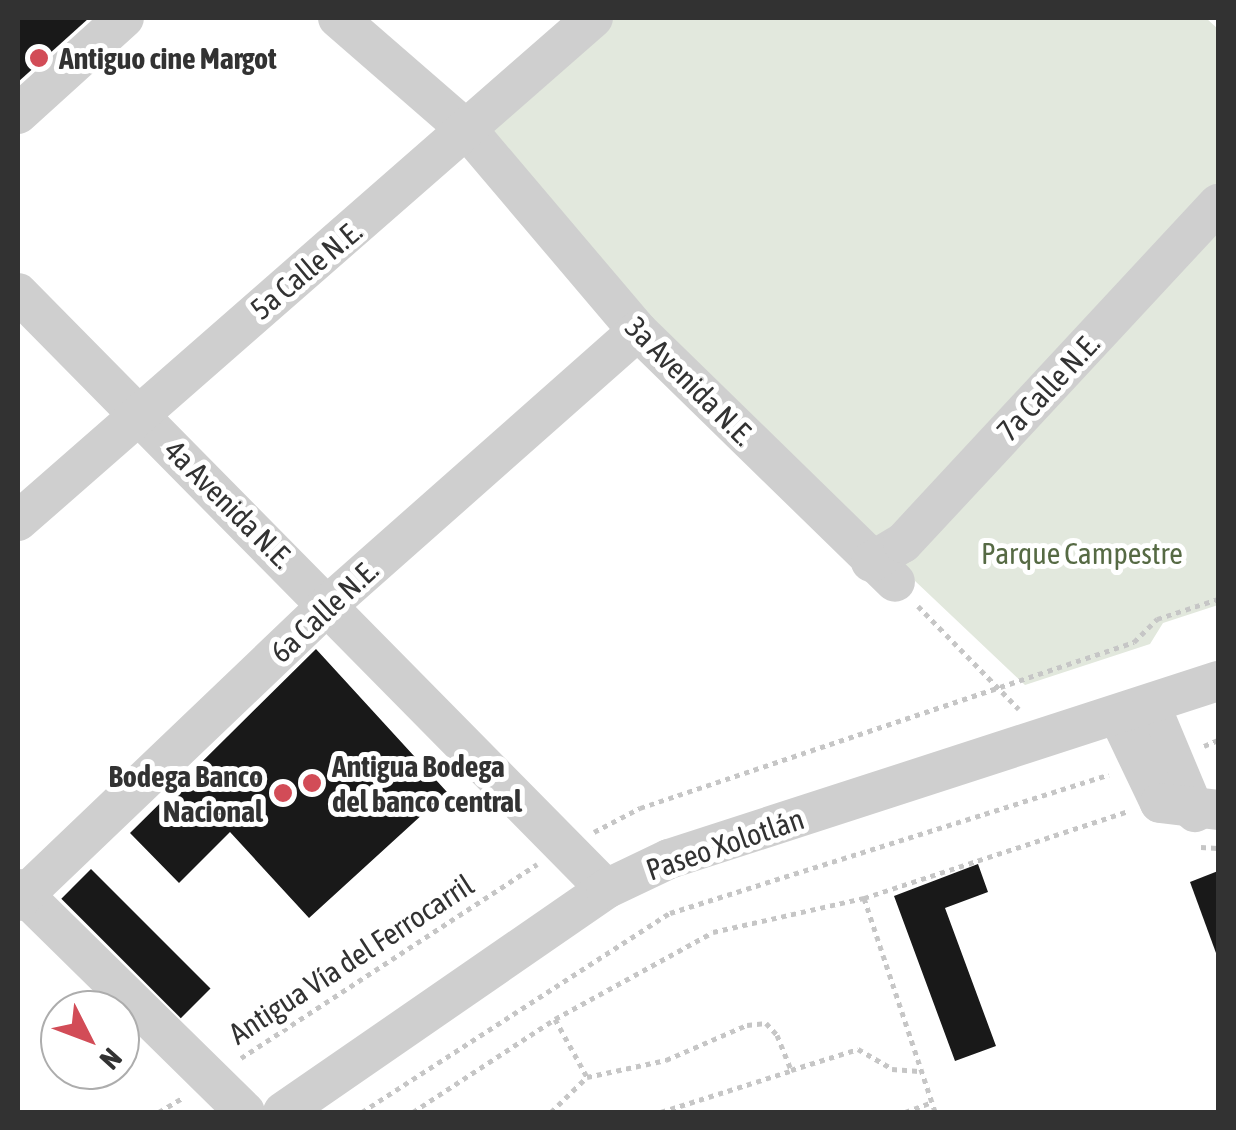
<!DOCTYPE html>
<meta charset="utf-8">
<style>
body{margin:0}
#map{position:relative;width:1236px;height:1130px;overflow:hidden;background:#fff;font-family:"Asap Condensed",sans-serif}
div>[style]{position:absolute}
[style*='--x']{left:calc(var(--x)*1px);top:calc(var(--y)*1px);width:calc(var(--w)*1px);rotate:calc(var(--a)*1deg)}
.green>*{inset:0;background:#e2e8dd}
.building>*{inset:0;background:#191919;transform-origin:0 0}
.path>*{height:5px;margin-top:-2.5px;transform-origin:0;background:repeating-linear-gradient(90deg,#c6c6c6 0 5px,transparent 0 10px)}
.minor>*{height:40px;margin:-20px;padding:0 20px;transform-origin:20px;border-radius:20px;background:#cfcfcf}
.dots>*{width:28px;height:28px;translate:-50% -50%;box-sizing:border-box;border:5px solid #fff;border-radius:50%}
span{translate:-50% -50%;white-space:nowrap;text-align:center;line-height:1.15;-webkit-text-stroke:10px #fff;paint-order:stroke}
.poi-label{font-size:30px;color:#323232;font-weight:700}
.left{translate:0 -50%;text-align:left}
.right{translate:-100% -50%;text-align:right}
.street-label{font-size:30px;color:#323232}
.park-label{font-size:30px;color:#566a44}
.frame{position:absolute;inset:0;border:20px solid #323232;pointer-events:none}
.north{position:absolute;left:40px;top:990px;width:100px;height:100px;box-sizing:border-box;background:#fff;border:2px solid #adadad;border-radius:50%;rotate:132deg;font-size:28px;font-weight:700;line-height:40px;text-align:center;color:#323232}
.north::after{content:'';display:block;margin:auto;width:35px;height:45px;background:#d24c57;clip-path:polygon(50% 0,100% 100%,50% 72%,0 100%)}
</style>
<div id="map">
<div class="green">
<i style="clip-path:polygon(614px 18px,1206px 18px,1218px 29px,1218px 605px,1163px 623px,1150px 644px,1025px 685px,839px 509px,469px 132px)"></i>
</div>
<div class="building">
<i style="clip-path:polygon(18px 18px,89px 18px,18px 82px)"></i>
<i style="clip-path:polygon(316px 649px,447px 792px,309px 918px,230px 832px,179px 883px,130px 833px)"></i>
<i style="clip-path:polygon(978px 864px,988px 892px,945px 908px,996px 1046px,955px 1061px,894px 896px)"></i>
<i style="left:91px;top:869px;width:169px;height:42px;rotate:45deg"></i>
<i style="clip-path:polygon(1218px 871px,1218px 953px,1216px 953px,1190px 882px)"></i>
</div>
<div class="path">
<i style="--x:918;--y:606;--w:144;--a:45.6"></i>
<i style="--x:1204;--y:746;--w:15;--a:-23"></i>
<i style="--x:594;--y:832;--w:52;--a:-27.6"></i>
<i style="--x:640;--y:808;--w:521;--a:-18.57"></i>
<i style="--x:1134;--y:642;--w:33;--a:-45"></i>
<i style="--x:1157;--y:619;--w:64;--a:-18.2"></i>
<i style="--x:1201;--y:847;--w:17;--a:3"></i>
<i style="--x:864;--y:898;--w:225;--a:71.6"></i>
<i style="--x:555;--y:1019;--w:180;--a:-28.8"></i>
<i style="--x:713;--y:932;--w:155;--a:-12.7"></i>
<i style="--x:864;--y:898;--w:278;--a:-18.2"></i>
<i style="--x:241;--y:1058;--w:354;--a:-33.2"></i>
<i style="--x:159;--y:1112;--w:27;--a:-31"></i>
<i style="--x:362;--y:1112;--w:367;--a:-32.9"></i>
<i style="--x:670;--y:913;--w:460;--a:-17.5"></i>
<i style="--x:413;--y:1112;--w:170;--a:-33.2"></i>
<i style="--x:555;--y:1019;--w:66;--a:61.1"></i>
<i style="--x:551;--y:1112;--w:50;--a:-44.2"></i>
<i style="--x:587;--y:1077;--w:81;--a:-12.1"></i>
<i style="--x:666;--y:1060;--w:88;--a:-23.4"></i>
<i style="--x:747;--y:1025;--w:19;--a:-6"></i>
<i style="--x:766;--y:1023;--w:16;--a:47"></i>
<i style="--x:777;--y:1035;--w:38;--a:68"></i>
<i style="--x:791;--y:1070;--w:70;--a:-17.4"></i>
<i style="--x:858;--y:1049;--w:39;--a:30"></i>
<i style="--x:892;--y:1069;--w:27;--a:4"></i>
<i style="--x:661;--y:1112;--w:135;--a:-17.6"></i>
<i style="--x:905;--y:1112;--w:27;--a:-20"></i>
</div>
<div class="minor">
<i style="--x:338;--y:18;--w:174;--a:41"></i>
<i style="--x:469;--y:132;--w:261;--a:49.7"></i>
<i style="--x:638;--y:331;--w:359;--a:44.3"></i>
<i style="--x:18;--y:114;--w:143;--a:-42.2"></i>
<i style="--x:18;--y:293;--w:837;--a:45.39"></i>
<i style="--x:18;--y:521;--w:764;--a:-41.18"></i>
<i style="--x:871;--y:562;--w:37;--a:-31"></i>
<i style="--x:903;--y:543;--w:463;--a:-47.1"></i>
<i style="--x:1151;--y:707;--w:114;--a:67.3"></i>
<i style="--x:1119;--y:717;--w:95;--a:64.5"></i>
<i style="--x:1160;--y:803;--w:58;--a:6.9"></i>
<i style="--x:18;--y:889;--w:318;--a:44.5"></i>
<i style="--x:18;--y:901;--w:430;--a:-43.7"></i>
<i style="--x:329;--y:604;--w:412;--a:-41.5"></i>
<i style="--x:283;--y:1112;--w:393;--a:-34.6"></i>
<i style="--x:606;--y:889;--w:70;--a:-25.5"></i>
<i style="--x:669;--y:859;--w:577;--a:-17.96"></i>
</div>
<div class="dots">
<i style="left:39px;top:58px;background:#d24c57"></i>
<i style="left:312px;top:783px;background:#d24c57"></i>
<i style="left:283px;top:793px;background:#d24c57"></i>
</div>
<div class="poi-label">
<span class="left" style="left:59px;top:58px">Antiguo cine Margot</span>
<span class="left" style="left:332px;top:783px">Antigua Bodega<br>del banco central</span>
<span class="right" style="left:263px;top:793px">Bodega Banco<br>Nacional</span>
</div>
<div class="street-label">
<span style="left:306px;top:270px;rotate:-40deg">5a Calle N.E.</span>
<span style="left:690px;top:381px;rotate:45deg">3a Avenida N.E.</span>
<span style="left:1048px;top:387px;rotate:-47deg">7a Calle N.E.</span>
<span style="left:229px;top:504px;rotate:45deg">4a Avenida N.E.</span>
<span style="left:324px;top:611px;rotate:-43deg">6a Calle N.E.</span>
<span style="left:725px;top:844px;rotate:-19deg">Paseo Xolotlán</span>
<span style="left:351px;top:959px;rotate:-33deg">Antigua Vía del Ferrocarril</span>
</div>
<div class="park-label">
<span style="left:1082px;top:553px">Parque Campestre</span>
</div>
<div class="frame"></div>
<div class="north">N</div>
</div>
